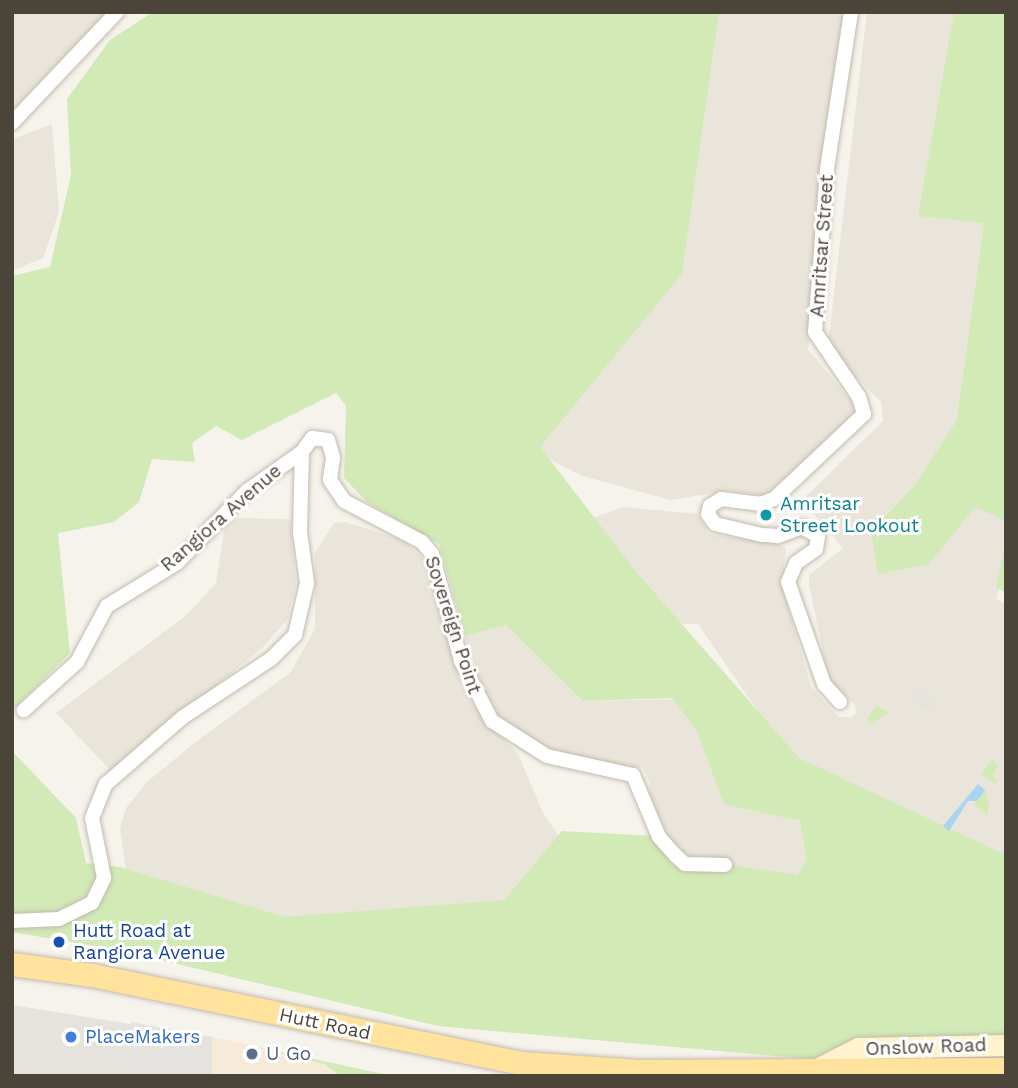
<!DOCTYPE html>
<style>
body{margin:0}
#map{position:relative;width:1018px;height:1088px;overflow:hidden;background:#f6f3ec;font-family:"Work Sans",sans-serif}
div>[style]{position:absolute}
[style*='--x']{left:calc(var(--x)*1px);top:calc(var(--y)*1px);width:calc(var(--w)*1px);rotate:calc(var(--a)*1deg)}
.residential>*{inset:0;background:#eae5da}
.commercial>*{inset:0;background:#f7ead8}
.industrial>*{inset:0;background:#e6e2dd}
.green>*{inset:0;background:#d2eab5}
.parking>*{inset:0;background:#e5e3e0}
.water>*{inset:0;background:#a9d4f2}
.roads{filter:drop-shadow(0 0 2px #c2bbae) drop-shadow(0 0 2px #c2bbae)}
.minor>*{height:14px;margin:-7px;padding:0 7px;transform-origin:7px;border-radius:7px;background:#fff}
.secondary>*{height:21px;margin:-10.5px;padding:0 10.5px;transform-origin:10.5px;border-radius:10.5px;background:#fff3cd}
.primary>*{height:23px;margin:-11.5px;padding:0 11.5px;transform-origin:11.5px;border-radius:11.5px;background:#ffe39c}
.dots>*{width:19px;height:19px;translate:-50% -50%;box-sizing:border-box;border:4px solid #fff;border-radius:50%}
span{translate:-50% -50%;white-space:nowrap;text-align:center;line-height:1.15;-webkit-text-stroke:6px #fff;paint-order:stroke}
.street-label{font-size:19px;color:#4b4439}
.culture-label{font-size:19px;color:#0d838f}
.left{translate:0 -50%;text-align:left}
.transit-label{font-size:19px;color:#164399}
.shop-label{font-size:19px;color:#366cbe}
.service-label{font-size:19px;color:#4e5e75}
.frame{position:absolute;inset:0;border:14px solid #4b4439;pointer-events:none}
</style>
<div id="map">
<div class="residential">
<i style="clip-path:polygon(12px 12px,109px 12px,12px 110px)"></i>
<i style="clip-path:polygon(704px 12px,848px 12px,808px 349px,852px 402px,857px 417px,765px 495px,727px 491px,670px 500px,583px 476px,530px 450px)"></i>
<i style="clip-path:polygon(867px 12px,962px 12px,1006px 213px,977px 488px,1006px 507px,1006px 566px,996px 599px,1006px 604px,1006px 866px,801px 774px,698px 624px,547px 624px,528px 543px,622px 507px,698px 514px,709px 534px,778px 544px,786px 549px,782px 585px,811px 687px,839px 717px,852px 717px,856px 713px,855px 705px,829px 680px,809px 585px,809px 575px,843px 548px,802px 500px,883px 421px,881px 402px,837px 358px,829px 336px)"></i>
<i style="clip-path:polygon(52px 124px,59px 212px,43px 258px,12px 271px,12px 139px)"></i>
<i style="clip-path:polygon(226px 518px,290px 519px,296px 585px,287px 620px,262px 648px,111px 771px,56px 713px,189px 613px,216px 583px)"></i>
<i style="clip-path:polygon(346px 522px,405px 541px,428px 564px,459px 679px,474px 707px,518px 754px,543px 813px,560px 838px,504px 907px,277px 920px,126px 870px,120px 829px,126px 808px,148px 781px,197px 741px,290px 673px,315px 629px,315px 553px,334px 523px)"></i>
<i style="clip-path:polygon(506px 625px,585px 701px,683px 699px,730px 799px,815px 827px,807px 886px,696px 876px,646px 818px,650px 782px,643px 768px,581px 763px,535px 743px,498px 716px,483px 688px,465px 636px)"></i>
</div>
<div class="commercial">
<i style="clip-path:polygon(212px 1037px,392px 1076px,212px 1076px)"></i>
</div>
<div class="industrial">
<i style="clip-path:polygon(12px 1005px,212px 1037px,212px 1076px,12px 1076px)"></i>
</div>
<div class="green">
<i style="clip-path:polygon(153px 12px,719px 12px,682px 274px,540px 447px,637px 573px,799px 758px,1006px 855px,1006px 1064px,877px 1065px,438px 1026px,123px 951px,12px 932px,12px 751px,76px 818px,86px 863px,120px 867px,285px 917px,504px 900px,562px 831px,655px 836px,683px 864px,723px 864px,798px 875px,807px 859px,800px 821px,724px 804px,697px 731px,672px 698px,583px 701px,506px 625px,465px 636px,439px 544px,367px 502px,344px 478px,346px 406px,336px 393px,242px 440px,216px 426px,192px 443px,195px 462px,152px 459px,139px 502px,114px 522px,58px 533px,70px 653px,12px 711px,12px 276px,50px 267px,71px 175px,67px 99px,110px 40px)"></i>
<i style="clip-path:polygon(954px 12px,1006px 12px,1006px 521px,975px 507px,929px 564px,878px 574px,871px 532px,914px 486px,957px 420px,984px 223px,918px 216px)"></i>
<i style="clip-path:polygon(1006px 543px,1006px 593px,996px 587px)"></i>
<i style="clip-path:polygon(876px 705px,889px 713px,870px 724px,867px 719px)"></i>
<i style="clip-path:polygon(992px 760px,999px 766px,992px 775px,998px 780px,995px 784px,981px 774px)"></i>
<i style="clip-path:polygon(985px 790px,989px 805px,987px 815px,974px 805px)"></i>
<i style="clip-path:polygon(244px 1044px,392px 1076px,341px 1076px,324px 1064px)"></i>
</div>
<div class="parking">
<i style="clip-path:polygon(915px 687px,935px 702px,928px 711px,907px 698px)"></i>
<i style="clip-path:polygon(131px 1022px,212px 1037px,212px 1076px,130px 1076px,130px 1067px,139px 1067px,139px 1052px,130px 1052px)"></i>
</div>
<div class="water">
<i style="clip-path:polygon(978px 784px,985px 790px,977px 801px,968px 801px,949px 831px,943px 826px)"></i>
</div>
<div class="roads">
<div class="minor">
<i style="--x:12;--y:123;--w:153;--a:-46.6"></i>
<i style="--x:302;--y:452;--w:17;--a:-54"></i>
<i style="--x:312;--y:438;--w:16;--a:7"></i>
<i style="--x:328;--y:440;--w:19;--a:74"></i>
<i style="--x:333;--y:458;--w:22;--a:98"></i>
<i style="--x:330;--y:480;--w:25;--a:56"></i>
<i style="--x:344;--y:501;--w:88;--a:27.7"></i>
<i style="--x:422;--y:542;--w:16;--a:50"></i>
<i style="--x:432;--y:554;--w:111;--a:74.8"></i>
<i style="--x:461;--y:661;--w:68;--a:62.7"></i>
<i style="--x:492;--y:721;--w:65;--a:32.5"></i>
<i style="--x:547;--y:756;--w:88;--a:12.5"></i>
<i style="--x:633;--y:775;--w:67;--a:67.2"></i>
<i style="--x:659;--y:837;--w:24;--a:48"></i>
<i style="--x:675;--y:855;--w:13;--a:42"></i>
<i style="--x:685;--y:864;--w:40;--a:1.4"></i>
<i style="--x:840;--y:702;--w:24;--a:-132"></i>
<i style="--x:824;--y:684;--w:108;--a:-109.4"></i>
<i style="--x:788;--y:582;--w:21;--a:-67"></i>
<i style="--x:796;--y:563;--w:24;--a:-35"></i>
<i style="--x:816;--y:549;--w:13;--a:-81"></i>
<i style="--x:818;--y:536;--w:18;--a:-151"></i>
<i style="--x:802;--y:527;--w:26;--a:159"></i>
<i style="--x:778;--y:536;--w:16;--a:-176"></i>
<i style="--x:762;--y:535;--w:48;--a:-166.8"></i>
<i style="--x:715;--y:524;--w:12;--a:-125"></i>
<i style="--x:708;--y:514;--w:8;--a:-76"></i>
<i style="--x:710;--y:506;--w:13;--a:-32"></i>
<i style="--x:721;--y:499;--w:39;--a:7"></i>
<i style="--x:760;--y:504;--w:15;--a:-20"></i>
<i style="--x:774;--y:499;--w:124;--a:-43.4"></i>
<i style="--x:864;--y:414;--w:18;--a:-106"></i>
<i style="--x:859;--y:397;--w:78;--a:-124.1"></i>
<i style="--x:815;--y:332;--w:163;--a:-85.8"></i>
<i style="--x:827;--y:169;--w:159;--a:-81.3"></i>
<i style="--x:12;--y:921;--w:47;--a:-2.4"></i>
<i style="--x:59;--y:919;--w:37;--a:-26"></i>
<i style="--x:92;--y:903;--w:28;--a:-64"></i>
<i style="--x:104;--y:878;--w:61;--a:-101.3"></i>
<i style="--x:92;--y:818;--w:37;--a:-68"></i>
<i style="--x:106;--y:784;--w:102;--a:-41"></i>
<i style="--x:183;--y:717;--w:105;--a:-33.4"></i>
<i style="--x:271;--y:659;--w:34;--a:-45"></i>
<i style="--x:295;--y:635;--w:53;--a:-77"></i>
<i style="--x:307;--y:583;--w:51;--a:-97.8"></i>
<i style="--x:300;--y:532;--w:80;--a:-88.6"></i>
<i style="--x:302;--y:452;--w:67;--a:144.7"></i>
<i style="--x:247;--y:491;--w:100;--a:134.2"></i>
<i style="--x:177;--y:563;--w:82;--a:148.4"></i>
<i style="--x:107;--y:606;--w:64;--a:118.2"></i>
<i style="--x:77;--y:662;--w:72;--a:137.8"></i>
</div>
<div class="secondary">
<i style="--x:811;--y:1072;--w:53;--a:-27.1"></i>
<i style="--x:858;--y:1048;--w:148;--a:-1.2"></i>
</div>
<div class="primary">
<i style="--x:12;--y:964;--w:81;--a:7.8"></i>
<i style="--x:92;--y:975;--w:439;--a:11.6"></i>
<i style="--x:522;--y:1063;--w:117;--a:3.9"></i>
<i style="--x:639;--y:1071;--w:367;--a:-0.3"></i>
</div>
</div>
<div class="dots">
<i style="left:766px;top:515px;background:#0f9aa8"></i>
<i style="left:59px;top:942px;background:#1a4fb4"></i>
<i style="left:71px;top:1037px;background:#3f7fe0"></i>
<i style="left:252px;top:1054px;background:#5c6f8a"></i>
</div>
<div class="street-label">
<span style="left:822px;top:246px;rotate:-86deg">Amritsar Street</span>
<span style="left:221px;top:518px;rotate:-41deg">Rangiora Avenue</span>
<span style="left:453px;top:625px;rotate:72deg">Sovereign Point</span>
<span style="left:325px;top:1024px;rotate:12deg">Hutt Road</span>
<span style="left:926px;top:1047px;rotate:-2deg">Onslow Road</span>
</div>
<div class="culture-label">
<span class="left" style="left:780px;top:515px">Amritsar<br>Street Lookout</span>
</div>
<div class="transit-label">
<span class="left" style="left:73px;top:942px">Hutt Road at<br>Rangiora Avenue</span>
</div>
<div class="shop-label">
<span class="left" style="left:85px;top:1037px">PlaceMakers</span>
</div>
<div class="service-label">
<span class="left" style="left:266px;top:1054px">U Go</span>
</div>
<div class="frame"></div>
</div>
